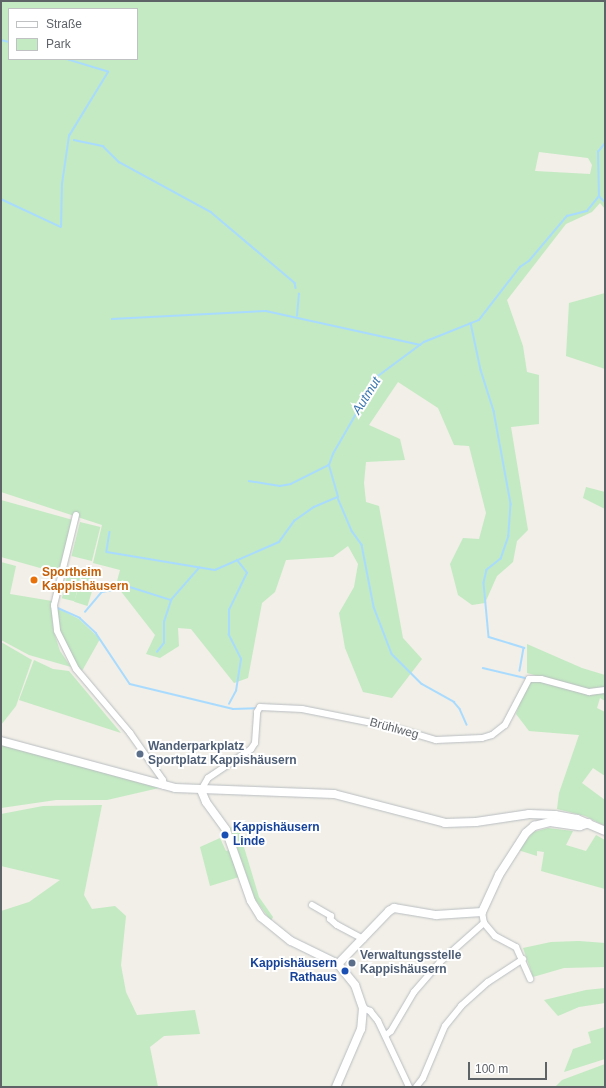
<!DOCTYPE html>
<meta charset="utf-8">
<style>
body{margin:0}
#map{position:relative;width:606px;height:1088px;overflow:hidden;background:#f1efe7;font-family:Arial,sans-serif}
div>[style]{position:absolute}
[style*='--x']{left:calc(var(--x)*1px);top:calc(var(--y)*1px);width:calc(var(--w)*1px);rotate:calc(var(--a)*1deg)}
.green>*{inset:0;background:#c3eac2;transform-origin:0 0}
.stream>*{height:1.5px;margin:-0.75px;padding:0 0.75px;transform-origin:0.75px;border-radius:0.75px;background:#a9dbff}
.roads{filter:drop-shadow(0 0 1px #b9bdc1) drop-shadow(0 0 1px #b9bdc1)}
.street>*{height:6px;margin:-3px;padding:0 3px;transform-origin:3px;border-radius:3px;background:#fff}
.secondary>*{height:8px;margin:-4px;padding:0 4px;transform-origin:4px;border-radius:4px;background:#fff}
.dots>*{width:11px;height:11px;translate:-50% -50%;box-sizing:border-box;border:2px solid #fff;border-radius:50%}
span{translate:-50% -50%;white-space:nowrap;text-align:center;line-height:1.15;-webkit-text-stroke:4px #fff;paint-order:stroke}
.food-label{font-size:12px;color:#c56008;font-weight:700}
.left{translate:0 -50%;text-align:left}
.street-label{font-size:12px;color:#5e6368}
.service-label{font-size:12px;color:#4e5e75;font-weight:700}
.transit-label{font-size:12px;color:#164399;font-weight:700}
.right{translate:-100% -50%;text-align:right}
.water-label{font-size:13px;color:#3b76b0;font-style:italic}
.frame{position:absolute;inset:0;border:2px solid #5e6368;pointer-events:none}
.legend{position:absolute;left:8px;top:8px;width:130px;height:52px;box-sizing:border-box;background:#fff;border:1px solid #bfc1c3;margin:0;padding:5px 7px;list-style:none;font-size:12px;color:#5e6368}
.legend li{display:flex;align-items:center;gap:8px;height:20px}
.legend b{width:20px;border:1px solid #bfc1c3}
.scale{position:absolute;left:468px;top:1062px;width:79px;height:18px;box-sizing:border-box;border:2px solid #5e6368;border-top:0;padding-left:5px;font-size:12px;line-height:14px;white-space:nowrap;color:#5e6368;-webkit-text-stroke:3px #fff;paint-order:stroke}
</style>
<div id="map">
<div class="green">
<i style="clip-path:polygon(evenodd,1px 1px,605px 1px,605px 209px,600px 203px,592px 212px,566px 224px,507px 300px,523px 346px,527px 372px,539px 375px,539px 424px,511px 427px,528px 530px,517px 541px,513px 562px,497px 576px,485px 603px,472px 605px,458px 595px,450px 564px,463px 538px,479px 539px,486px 513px,469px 446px,454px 445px,438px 408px,398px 382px,369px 425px,400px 439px,405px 460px,366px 462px,364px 483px,366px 502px,379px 506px,403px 638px,422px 659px,392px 698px,363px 692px,345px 648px,339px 613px,354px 587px,358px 564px,348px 546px,333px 557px,286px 560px,275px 592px,262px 603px,248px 678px,234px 683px,191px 629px,178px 628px,179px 646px,160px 658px,146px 654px,155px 635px,116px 585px,120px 570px,93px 563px,102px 525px,1px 492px,1px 1px,9px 9px,137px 9px,137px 59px,9px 59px,9px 9px,1px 1px,539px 152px,588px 158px,592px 165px,590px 174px,535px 171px,539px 152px)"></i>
<i style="clip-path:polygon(605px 293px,605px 369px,566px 356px,569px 303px)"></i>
<i style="clip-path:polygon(586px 487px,605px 492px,605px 509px,583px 498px)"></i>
<i style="clip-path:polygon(1px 500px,73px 520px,58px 573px,1px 557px)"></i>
<i style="left:80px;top:522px;width:21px;height:35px;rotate:14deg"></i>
<i style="clip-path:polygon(1px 562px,16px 566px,10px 594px,52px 601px,53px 629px,60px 651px,71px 667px,29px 655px,1px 640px)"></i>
<i style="left:68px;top:572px;width:13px;height:27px;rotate:13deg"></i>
<i style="left:82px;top:576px;width:14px;height:27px;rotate:17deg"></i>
<i style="clip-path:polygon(57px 608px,79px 619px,100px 639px,82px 671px,74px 662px,59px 630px)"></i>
<i style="clip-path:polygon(1px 642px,32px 660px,16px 706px,1px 725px)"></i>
<i style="clip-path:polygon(527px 644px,582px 668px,605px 675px,605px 689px,587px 690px,527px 673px)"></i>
<i style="clip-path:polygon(34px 660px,53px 669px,69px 671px,121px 733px,19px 700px)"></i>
<i style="clip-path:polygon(533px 680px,590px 695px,605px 692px,605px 701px,600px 698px,597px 708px,605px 712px,605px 776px,593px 768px,582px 783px,605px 800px,605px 826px,585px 816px,557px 809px,559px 793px,579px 735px,529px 731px,516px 714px,525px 687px)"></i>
<i style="clip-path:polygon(1px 745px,36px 754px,159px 788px,107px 800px,56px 800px,1px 808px)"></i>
<i style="clip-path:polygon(102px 805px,84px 895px,92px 909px,115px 906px,126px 916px,121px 965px,126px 992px,137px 1015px,195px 1010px,200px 1034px,164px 1036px,150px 1047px,158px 1087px,1px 1087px,1px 911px,29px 902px,60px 880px,1px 866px,1px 814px,43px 806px)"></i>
<i style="clip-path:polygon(237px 824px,259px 897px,273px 917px,271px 921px,255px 899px,230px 828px)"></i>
<i style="clip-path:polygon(548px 828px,573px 831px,566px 845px,586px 851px,596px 835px,605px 840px,605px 889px,541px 871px,544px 852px,537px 851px,537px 856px,518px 850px,533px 832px)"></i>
<i style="clip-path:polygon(220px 838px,226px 851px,230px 850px,239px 877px,210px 886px,200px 847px)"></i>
<i style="clip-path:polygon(579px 941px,605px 943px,605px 967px,564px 968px,533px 977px,523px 948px,551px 942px)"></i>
<i style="clip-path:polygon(605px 988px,605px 1003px,579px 1007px,558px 1016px,544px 1000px,586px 990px)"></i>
<i style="clip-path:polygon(605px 1027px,605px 1059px,564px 1072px,573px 1049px,591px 1043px,588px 1032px)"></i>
<i style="clip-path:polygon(605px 1064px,605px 1087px,555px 1087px,562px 1080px)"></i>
</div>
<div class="stream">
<i style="--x:1;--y:40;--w:8;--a:14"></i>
<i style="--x:74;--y:140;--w:30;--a:12"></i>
<i style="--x:103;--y:146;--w:23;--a:45"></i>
<i style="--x:119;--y:162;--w:105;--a:28.5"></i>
<i style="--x:211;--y:212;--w:110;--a:40.2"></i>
<i style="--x:295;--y:283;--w:5;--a:79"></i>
<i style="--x:600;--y:197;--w:6;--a:45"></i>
<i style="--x:1;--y:199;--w:66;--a:25"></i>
<i style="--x:61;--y:227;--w:43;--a:-88.7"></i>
<i style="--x:62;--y:184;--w:49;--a:-81.7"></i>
<i style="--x:69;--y:136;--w:75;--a:-58.6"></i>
<i style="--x:108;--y:72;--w:45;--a:-163.2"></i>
<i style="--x:297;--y:316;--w:22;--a:-85"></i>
<i style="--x:112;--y:319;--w:154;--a:-3"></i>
<i style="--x:266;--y:311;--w:158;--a:12.4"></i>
<i style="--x:471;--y:323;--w:48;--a:78"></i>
<i style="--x:481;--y:370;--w:43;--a:72.4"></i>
<i style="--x:494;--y:411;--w:95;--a:79.6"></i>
<i style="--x:511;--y:504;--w:32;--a:94"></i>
<i style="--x:509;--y:536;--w:24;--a:109"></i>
<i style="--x:501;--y:559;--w:18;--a:142"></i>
<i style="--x:487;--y:570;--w:13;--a:103"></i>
<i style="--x:484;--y:583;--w:54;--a:84.7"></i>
<i style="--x:489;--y:637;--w:37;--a:17"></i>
<i style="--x:524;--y:648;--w:23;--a:100"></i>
<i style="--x:249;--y:481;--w:31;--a:9"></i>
<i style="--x:280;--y:486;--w:11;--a:-10"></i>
<i style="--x:291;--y:484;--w:42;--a:-26.6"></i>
<i style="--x:338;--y:498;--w:36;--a:67"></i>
<i style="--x:352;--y:531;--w:17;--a:54"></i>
<i style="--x:362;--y:545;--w:63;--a:79"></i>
<i style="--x:374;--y:607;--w:50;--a:69"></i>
<i style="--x:392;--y:654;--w:42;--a:45"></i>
<i style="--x:422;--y:684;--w:37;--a:29"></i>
<i style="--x:454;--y:702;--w:9;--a:49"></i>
<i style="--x:460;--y:709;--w:17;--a:66"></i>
<i style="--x:110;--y:532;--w:20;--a:99"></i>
<i style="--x:107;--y:552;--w:109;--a:9.5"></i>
<i style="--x:215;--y:570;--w:70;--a:-23.6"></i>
<i style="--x:279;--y:542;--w:26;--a:-54"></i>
<i style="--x:294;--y:521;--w:24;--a:-35"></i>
<i style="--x:314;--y:507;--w:26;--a:-23"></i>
<i style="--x:338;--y:497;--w:33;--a:-106"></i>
<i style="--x:329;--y:465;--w:12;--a:-70"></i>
<i style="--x:333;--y:454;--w:90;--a:-60"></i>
<i style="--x:378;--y:376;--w:57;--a:-36.5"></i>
<i style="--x:424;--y:342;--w:59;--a:-21.8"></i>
<i style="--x:479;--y:320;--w:67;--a:-52.3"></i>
<i style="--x:520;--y:267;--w:11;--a:-34"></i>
<i style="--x:529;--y:261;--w:59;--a:-49.8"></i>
<i style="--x:567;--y:216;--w:21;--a:-14"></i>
<i style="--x:587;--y:211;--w:19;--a:-51"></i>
<i style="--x:599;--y:196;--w:44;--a:-91.3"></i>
<i style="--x:598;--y:152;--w:11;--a:-52"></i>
<i style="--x:58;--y:608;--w:24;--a:24"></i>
<i style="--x:80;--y:618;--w:22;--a:43"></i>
<i style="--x:96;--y:633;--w:61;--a:56.3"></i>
<i style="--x:130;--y:684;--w:106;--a:13.6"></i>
<i style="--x:233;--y:709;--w:24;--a:-2"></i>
<i style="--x:85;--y:612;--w:26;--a:-50"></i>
<i style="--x:102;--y:592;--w:28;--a:-10"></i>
<i style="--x:130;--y:587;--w:43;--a:17.6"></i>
<i style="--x:157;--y:652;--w:11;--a:-52"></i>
<i style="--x:164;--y:643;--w:21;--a:-90"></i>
<i style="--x:164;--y:622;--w:23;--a:-72"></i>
<i style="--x:171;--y:600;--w:43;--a:-48.8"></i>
<i style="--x:483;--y:668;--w:43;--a:13.4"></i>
<i style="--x:229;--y:704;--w:15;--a:-62"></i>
<i style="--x:236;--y:691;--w:32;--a:-81"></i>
<i style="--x:241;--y:659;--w:27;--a:-117"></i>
<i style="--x:229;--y:635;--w:25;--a:-90"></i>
<i style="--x:229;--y:610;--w:41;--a:-64.1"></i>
<i style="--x:247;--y:573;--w:16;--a:-128"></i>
</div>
<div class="roads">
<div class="street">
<i style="--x:76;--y:515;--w:93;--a:103.7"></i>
<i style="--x:54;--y:605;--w:26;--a:83"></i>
<i style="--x:57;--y:631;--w:42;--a:63.4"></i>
<i style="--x:76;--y:669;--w:84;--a:49.8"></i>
<i style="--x:130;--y:733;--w:57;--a:54.9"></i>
<i style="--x:163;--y:780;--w:6;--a:81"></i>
<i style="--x:201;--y:790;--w:14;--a:-60"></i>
<i style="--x:208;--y:778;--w:52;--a:-34"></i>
<i style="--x:251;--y:749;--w:7;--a:-56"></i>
<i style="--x:255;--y:743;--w:31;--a:-86"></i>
<i style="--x:257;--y:712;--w:6;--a:-59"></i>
<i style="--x:260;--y:707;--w:42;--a:2.7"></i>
<i style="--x:302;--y:709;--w:92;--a:11.3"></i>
<i style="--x:392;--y:727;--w:46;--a:16.5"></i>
<i style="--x:436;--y:740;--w:46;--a:-2.5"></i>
<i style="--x:482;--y:738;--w:10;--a:-17"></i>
<i style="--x:492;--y:735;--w:16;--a:-38"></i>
<i style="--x:505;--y:725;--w:52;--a:-62.4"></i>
<i style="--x:529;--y:679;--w:12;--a:0"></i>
<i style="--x:541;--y:679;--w:50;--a:15.2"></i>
<i style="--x:589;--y:692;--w:16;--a:-7"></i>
<i style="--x:312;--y:905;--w:22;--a:30"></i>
<i style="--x:331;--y:916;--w:3;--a:108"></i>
<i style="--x:330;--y:919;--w:9;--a:41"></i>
<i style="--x:337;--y:925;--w:30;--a:28"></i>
<i style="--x:482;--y:912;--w:11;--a:80"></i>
<i style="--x:484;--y:923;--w:17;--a:50"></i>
<i style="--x:495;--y:936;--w:24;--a:28"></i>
<i style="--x:516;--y:947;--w:35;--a:66"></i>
<i style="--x:363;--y:1008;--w:8;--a:23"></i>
<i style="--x:370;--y:1011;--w:13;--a:51"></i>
<i style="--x:378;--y:1021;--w:73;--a:64.8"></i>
<i style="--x:386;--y:1035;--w:6;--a:-39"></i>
<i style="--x:391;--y:1031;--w:45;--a:-59.5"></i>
<i style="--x:414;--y:992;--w:40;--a:-49"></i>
<i style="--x:440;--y:962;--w:59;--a:-41.6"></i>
<i style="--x:416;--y:1087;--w:11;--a:-52"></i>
<i style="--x:423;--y:1078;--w:56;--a:-67.1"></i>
<i style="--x:445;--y:1026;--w:26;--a:-51"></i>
<i style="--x:461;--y:1006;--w:36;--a:-42"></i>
<i style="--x:488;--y:982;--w:42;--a:-33.3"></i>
</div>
<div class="secondary">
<i style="--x:1;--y:741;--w:180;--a:15.1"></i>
<i style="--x:175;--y:788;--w:159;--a:2.2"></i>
<i style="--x:334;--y:794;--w:115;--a:14.6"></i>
<i style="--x:445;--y:823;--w:31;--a:-2"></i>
<i style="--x:476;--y:822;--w:54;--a:-8.6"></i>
<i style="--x:529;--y:814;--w:26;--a:2"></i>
<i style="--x:555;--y:815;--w:22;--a:10"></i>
<i style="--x:577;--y:819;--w:30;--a:23"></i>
<i style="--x:201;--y:790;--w:13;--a:67"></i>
<i style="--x:206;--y:802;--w:34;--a:54"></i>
<i style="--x:226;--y:830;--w:75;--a:70.6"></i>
<i style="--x:251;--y:901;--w:19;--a:58"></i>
<i style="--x:261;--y:917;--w:38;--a:39"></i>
<i style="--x:291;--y:941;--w:52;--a:26.1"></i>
<i style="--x:338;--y:964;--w:27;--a:51"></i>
<i style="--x:355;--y:985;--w:24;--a:71"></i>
<i style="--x:363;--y:1008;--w:21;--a:95"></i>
<i style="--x:361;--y:1029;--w:63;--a:113.3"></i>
<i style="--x:338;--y:964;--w:74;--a:-46.1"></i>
<i style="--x:389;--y:911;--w:6;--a:-31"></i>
<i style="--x:394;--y:908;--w:43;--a:9.5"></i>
<i style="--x:436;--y:915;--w:46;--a:-3.7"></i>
<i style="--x:482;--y:912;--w:41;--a:-65.3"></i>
<i style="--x:499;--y:875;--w:50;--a:-57.3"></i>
<i style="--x:526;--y:833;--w:11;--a:-41"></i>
<i style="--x:534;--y:826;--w:16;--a:-14"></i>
<i style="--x:550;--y:822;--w:30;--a:8"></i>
<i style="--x:580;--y:826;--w:9;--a:-18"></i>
</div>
</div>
<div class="dots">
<i style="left:34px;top:580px;background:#e8710a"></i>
<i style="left:140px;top:754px;background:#5c6f8a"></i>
<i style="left:225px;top:835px;background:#1a4fb4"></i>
<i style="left:352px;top:963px;background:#5c6f8a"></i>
<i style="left:345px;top:971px;background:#1a4fb4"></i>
</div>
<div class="food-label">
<span class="left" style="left:42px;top:580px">Sportheim<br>Kappishäusern</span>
</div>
<div class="street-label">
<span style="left:394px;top:729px;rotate:15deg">Brühlweg</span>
</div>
<div class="service-label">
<span class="left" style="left:148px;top:754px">Wanderparkplatz<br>Sportplatz Kappishäusern</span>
<span class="left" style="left:360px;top:963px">Verwaltungsstelle<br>Kappishäusern</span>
</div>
<div class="transit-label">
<span class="left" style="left:233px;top:835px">Kappishäusern<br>Linde</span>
<span class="right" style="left:337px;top:971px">Kappishäusern<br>Rathaus</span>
</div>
<div class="water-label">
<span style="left:367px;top:396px;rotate:-58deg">Autmut</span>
</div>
<div class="frame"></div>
<ul class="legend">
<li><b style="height:5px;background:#fff"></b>Straße</li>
<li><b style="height:11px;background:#c3eac2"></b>Park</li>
</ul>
<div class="scale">100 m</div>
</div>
